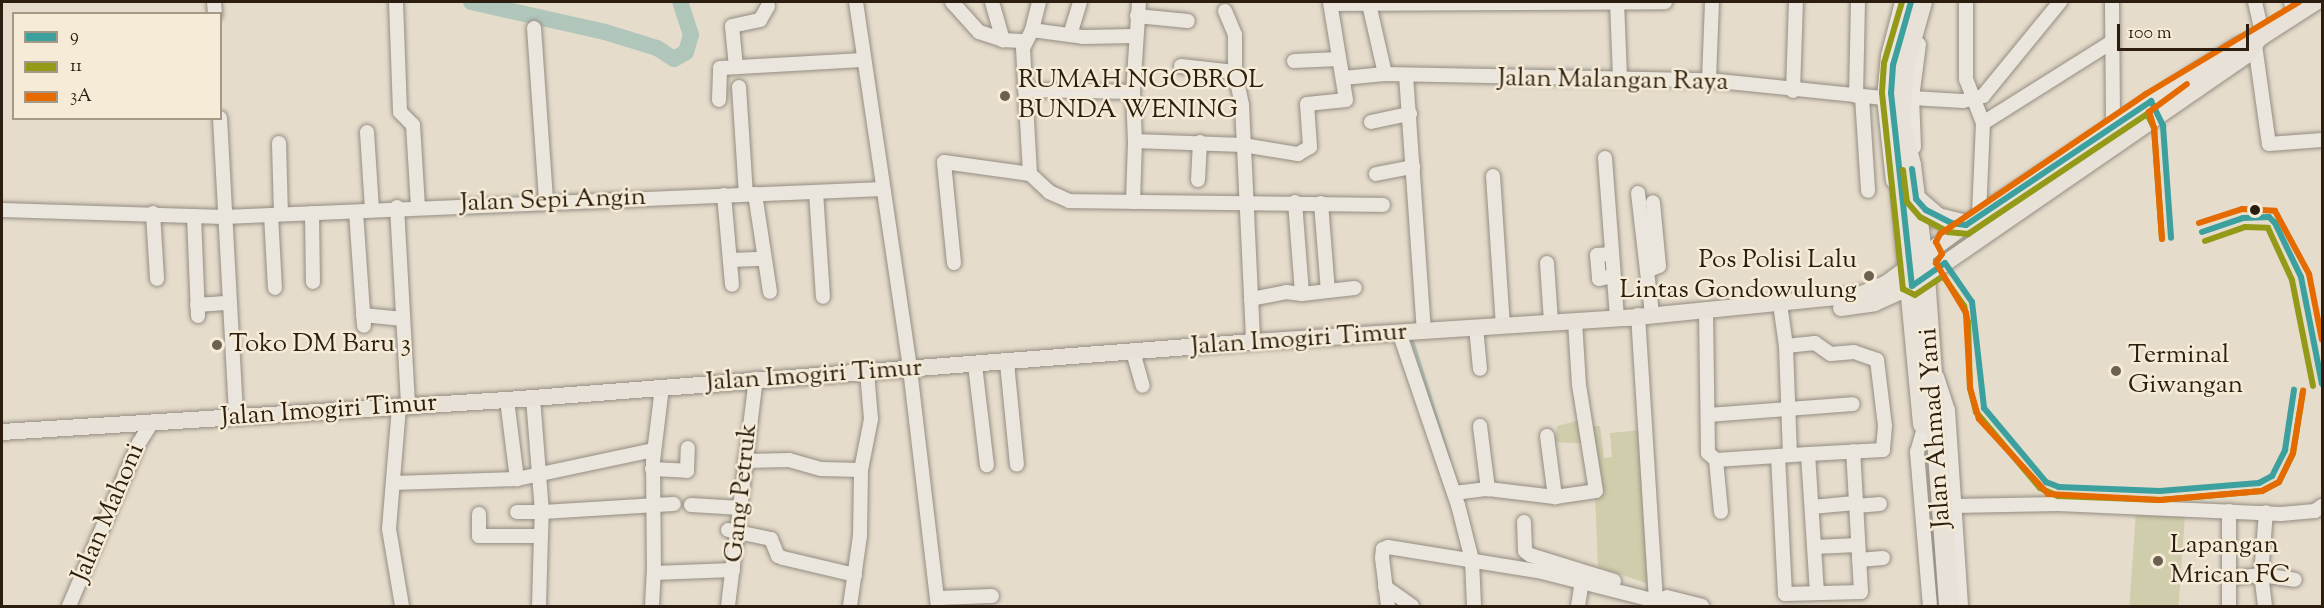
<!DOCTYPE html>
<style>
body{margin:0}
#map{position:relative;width:2324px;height:608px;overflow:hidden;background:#e5dccb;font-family:"Sorts Mill Goudy",serif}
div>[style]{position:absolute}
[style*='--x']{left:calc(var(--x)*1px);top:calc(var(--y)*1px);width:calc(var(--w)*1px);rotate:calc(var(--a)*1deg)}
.green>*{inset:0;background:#cfcdab;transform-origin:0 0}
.stream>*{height:3px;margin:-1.5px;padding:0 1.5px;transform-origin:1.5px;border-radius:1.5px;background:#b0c6bb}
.river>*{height:16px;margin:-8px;padding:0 8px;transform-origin:8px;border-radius:8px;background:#b0c6bb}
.roads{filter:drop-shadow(0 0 2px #948d82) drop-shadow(0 0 2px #948d82)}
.minor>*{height:14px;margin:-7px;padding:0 7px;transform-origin:7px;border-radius:7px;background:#eae5dd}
.major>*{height:16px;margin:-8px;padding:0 8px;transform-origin:8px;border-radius:8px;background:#e7e1d7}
.highway>*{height:20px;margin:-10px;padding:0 10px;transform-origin:10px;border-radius:10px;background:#e7e1d7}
.bus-1>*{height:6px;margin:-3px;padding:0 3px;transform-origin:3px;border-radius:3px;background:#3ba09e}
.bus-2>*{height:6px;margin:-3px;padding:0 3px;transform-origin:3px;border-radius:3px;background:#949a17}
.bus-3>*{height:6px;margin:-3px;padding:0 3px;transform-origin:3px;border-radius:3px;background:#e56a00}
.dots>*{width:16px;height:16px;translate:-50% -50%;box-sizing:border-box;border:3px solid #f5ebd6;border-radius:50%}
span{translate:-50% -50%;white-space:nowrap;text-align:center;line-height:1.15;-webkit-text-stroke:5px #f5ebd6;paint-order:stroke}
.poi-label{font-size:26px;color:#2b1e10}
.left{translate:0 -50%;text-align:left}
.right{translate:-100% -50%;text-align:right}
.street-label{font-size:26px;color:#2b1e10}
.frame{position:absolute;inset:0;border:3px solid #2b1e10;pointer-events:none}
.legend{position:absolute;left:12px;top:12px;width:210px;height:108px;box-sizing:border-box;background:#f5ebd6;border:2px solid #a49987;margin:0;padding:8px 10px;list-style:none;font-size:18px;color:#2b1e10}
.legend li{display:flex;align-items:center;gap:12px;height:30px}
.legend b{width:30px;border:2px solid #a49987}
.scale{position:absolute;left:2117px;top:24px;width:132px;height:27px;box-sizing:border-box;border:3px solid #2b1e10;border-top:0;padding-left:8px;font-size:18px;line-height:21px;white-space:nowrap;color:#2b1e10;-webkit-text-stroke:4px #f5ebd6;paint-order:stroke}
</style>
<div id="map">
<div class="green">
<i style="clip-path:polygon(1588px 418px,1591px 426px,1600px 426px,1604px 458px,1612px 457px,1610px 433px,1642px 430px,1655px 586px,1598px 567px,1593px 444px,1555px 442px,1557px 426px)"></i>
<i style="left:2136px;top:512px;width:49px;height:94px;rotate:4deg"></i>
</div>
<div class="stream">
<i style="--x:1412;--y:340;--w:124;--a:72.6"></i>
</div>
<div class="river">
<i style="--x:471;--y:2;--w:137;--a:12.6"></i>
<i style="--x:605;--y:32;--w:54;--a:17.1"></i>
<i style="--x:657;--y:48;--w:20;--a:33"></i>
<i style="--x:674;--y:59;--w:14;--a:-30"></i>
<i style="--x:686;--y:52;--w:18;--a:-74"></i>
<i style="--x:691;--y:35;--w:35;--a:-108"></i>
</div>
<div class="roads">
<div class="minor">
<i style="--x:214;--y:2;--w:12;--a:85"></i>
<i style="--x:396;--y:2;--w:110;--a:87.9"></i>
<i style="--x:400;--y:112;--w:18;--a:45"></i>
<i style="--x:413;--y:125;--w:81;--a:86.5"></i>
<i style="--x:856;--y:2;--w:371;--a:81.6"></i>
<i style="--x:910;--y:369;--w:239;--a:83.3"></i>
<i style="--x:952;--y:2;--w:40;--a:48"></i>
<i style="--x:979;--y:32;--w:25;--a:18"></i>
<i style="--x:1003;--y:40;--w:22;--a:3"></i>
<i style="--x:992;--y:2;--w:40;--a:74"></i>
<i style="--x:1039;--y:2;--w:29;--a:104"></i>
<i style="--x:1032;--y:30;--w:51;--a:7.8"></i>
<i style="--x:1083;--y:37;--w:52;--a:-1.1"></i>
<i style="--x:1139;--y:2;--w:90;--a:93.8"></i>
<i style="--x:1133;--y:92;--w:49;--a:87.7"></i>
<i style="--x:1135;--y:141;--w:108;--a:2.1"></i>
<i style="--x:1243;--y:145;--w:56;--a:9.3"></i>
<i style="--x:1298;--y:154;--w:14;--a:-30"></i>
<i style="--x:1310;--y:147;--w:43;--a:-94"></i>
<i style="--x:1307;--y:104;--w:39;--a:-6"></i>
<i style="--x:1346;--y:100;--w:99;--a:-99.3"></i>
<i style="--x:1617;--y:2;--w:75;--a:87.7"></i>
<i style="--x:1966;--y:2;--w:77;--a:90"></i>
<i style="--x:1966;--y:79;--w:47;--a:68.9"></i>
<i style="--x:1983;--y:123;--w:92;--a:92.5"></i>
<i style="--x:2112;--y:2;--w:125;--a:89.5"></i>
<i style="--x:2255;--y:2;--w:36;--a:77"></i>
<i style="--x:2291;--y:2;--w:13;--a:77"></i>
<i style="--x:1331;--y:4;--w:334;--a:-0.3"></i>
<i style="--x:1369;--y:4;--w:72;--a:77.1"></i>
<i style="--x:1225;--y:11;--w:26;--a:67"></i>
<i style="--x:1235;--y:35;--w:37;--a:90"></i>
<i style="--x:1235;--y:72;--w:34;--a:78"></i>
<i style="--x:1242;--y:105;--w:237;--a:87.3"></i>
<i style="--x:1137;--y:16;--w:51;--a:5.6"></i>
<i style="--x:534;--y:28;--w:173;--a:86"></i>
<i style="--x:1070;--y:35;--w:34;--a:-73"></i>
<i style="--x:2255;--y:45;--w:100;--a:82"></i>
<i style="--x:2269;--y:144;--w:53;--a:-4.3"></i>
<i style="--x:1294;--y:61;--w:45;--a:-2.5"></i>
<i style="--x:1181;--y:66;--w:54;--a:6.3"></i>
<i style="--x:736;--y:67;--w:41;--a:-95.6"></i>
<i style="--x:732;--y:26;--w:29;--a:-12"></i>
<i style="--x:760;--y:20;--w:16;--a:-60"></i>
<i style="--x:1406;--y:75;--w:257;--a:86"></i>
<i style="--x:1343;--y:78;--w:42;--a:-5.4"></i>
<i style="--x:1385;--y:74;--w:324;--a:1.1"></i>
<i style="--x:1709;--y:80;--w:176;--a:5.9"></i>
<i style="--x:1709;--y:80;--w:78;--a:-87.8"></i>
<i style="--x:739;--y:87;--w:107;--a:86.3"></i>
<i style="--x:1025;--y:90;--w:108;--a:1.1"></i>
<i style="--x:1793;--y:91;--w:89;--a:-88.1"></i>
<i style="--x:1856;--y:96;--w:94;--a:-88.8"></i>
<i style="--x:1862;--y:97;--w:94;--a:86.3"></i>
<i style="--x:1912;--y:98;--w:51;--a:3.4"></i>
<i style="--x:1963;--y:101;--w:21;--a:-14"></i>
<i style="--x:1983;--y:96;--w:122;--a:-50.7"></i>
<i style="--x:719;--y:100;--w:32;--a:-88"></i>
<i style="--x:720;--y:68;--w:144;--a:-3.2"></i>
<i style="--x:220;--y:118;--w:299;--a:86.9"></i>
<i style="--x:1371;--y:122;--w:40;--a:-12"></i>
<i style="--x:1983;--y:123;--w:150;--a:-32.2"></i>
<i style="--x:367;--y:132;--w:77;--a:86.3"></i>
<i style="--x:279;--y:143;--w:71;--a:88.4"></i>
<i style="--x:1914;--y:147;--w:49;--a:-92.3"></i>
<i style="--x:1912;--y:98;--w:54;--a:-82.6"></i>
<i style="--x:1605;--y:158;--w:161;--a:85.7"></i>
<i style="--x:1030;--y:174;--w:126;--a:-93.2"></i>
<i style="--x:1023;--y:48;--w:20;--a:-63"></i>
<i style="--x:1376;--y:174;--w:38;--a:-11"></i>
<i style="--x:1493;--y:176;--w:149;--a:86.2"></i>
<i style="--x:1198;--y:180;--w:38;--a:-87"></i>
<i style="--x:1893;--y:181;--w:83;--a:-96.2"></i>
<i style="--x:1884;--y:98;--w:42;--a:-84.6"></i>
<i style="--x:1888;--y:56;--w:56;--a:-75.5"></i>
<i style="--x:816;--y:192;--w:105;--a:86.2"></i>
<i style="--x:1638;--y:193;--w:122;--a:83.4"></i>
<i style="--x:755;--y:194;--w:99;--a:81.3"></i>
<i style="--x:724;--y:195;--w:90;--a:84.9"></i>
<i style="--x:1133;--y:202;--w:61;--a:-88.1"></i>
<i style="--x:1295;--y:202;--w:92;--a:85.6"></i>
<i style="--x:1321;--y:203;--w:88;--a:85.5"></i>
<i style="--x:397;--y:207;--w:199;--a:86.8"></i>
<i style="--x:2;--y:210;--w:222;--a:1.8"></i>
<i style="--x:224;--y:217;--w:660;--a:-2.43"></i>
<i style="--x:356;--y:212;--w:114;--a:86"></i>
<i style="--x:153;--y:213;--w:66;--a:86.5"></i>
<i style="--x:312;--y:213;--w:69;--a:89.2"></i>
<i style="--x:271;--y:215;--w:73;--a:86.9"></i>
<i style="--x:194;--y:216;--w:100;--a:87.7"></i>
<i style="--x:1612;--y:254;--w:15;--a:176"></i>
<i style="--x:1597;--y:255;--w:24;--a:85"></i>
<i style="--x:1599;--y:279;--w:14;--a:-12"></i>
<i style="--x:730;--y:260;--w:34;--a:-2"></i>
<i style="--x:954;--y:263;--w:101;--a:-95.7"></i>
<i style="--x:944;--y:162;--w:87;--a:7.9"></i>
<i style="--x:1030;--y:174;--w:26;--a:43"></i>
<i style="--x:1049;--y:192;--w:22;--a:24"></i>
<i style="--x:1069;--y:201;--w:314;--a:0.7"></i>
<i style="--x:1547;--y:263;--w:59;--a:86.1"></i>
<i style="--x:1647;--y:271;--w:13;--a:-23"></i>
<i style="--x:1659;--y:266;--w:64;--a:-95.4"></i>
<i style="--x:1251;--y:299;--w:36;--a:-11"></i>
<i style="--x:1286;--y:292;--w:16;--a:7"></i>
<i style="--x:1302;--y:294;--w:53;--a:-6.5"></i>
<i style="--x:1780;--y:304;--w:42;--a:81.9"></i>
<i style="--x:1786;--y:346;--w:109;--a:87.9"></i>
<i style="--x:197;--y:305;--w:32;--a:-4"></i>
<i style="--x:1706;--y:310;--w:143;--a:89.2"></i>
<i style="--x:1708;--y:453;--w:11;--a:41"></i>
<i style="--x:1716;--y:460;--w:92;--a:-3.7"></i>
<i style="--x:1808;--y:454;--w:139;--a:86.3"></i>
<i style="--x:363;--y:315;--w:40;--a:5.7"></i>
<i style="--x:1638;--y:315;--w:287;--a:86.4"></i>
<i style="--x:1476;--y:327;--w:42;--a:84.6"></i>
<i style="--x:1399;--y:332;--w:183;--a:71.2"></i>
<i style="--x:1458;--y:505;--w:57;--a:75.7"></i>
<i style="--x:1472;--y:560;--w:46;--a:87.5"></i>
<i style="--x:1786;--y:346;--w:29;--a:-6"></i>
<i style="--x:1815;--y:343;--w:19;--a:35"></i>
<i style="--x:1831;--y:354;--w:23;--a:-5"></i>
<i style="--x:1854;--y:352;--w:24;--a:19"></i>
<i style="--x:1877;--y:360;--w:66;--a:83.1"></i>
<i style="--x:1885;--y:426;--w:24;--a:95"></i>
<i style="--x:1883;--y:450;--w:75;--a:176.9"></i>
<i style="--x:1133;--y:352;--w:35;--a:74"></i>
<i style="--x:1007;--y:363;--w:102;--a:84.4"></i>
<i style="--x:975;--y:365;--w:101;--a:83.2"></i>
<i style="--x:1937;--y:377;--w:35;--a:72"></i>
<i style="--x:1948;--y:410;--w:196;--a:86.2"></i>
<i style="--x:662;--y:387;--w:75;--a:96.9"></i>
<i style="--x:653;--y:461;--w:112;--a:89.5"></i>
<i style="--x:654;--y:573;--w:79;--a:-2.2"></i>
<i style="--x:533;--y:398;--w:114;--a:85.5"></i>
<i style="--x:542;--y:512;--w:132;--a:-3.5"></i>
<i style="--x:507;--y:400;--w:80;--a:82.8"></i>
<i style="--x:399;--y:407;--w:122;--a:94.7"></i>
<i style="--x:389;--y:529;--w:78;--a:80.4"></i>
<i style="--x:1708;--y:415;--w:145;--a:-4.3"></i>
<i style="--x:1480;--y:426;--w:64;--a:82.8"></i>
<i style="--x:1924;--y:428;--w:25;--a:106"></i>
<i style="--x:1917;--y:452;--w:155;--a:85.2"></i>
<i style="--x:1547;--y:436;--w:62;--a:82.5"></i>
<i style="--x:1778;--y:456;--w:138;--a:87.1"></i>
<i style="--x:1785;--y:594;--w:76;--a:-1.5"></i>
<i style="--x:1861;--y:592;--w:141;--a:-93.2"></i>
<i style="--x:1716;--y:460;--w:52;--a:84.5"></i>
<i style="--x:745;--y:461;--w:44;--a:-1.3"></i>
<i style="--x:789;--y:460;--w:33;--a:16"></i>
<i style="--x:821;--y:469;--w:40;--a:1.4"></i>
<i style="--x:652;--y:469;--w:35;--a:3"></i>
<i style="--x:687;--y:471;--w:23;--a:-88"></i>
<i style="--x:393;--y:483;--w:124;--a:-1.8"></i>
<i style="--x:517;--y:479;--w:139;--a:-12"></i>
<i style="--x:1454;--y:493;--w:34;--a:-7"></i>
<i style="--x:1488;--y:489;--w:67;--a:6.8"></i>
<i style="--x:1555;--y:497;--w:41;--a:-8.3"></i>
<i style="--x:1596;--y:491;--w:107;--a:-99.1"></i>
<i style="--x:1579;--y:385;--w:64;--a:-93.6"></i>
<i style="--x:691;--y:505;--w:50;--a:3.4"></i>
<i style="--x:1856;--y:506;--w:24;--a:-5"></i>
<i style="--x:1954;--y:506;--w:104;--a:-1.1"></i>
<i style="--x:2058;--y:504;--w:223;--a:2.6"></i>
<i style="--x:2281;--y:514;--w:34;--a:-5"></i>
<i style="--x:2315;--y:511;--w:9;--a:-36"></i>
<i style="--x:1812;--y:507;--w:43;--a:-5.3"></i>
<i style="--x:479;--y:514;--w:22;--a:90"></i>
<i style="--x:479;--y:536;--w:62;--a:0"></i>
<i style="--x:541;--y:536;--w:24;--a:-88"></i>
<i style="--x:542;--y:512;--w:25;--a:180"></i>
<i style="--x:1524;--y:522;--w:29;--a:88"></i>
<i style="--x:1525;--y:551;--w:6;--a:39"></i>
<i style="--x:1530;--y:555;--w:88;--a:17.2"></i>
<i style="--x:728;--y:530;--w:44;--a:11.8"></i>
<i style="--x:771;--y:539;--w:18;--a:68"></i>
<i style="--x:778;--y:556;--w:5;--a:22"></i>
<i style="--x:783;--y:558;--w:74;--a:13.3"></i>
<i style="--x:1814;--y:547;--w:44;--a:-2.6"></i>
<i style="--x:1859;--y:560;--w:24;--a:-5"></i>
<i style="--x:2228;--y:578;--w:33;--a:-5"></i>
<i style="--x:2261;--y:575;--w:34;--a:8"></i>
<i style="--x:1385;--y:587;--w:33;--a:35"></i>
<i style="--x:1667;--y:597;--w:36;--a:14"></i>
<i style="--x:938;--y:598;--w:54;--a:-2.1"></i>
<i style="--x:69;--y:606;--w:177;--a:-66.8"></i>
<i style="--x:139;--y:443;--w:25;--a:-58"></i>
<i style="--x:539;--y:606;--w:70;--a:-88.4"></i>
<i style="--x:652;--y:606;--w:33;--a:-87"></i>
<i style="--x:728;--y:606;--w:229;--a:-83"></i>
<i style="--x:850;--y:606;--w:71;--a:-81.9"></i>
<i style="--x:860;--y:536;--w:66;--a:-89.1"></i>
<i style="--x:861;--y:470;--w:52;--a:-78.9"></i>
<i style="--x:871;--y:419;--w:47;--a:-94.9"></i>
<i style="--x:1388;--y:606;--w:48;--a:-97.1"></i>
<i style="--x:1382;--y:558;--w:9;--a:-84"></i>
<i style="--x:1383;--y:549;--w:5;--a:-22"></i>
<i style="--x:1388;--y:547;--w:156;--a:9.2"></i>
<i style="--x:1542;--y:572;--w:137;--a:14.3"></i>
<i style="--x:1578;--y:606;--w:24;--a:-81"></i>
<i style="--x:2229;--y:606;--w:95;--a:-90"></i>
<i style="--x:2265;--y:606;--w:31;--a:-97"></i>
<i style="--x:2261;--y:575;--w:63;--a:-85.5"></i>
</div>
<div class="major">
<i style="--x:1841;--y:308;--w:34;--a:-8"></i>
<i style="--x:1875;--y:303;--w:41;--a:-24.7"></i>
<i style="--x:1912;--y:286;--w:407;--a:-34.6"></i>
<i style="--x:2247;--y:55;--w:21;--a:-53"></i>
<i style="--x:2;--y:432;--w:506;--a:-3.63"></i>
<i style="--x:507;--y:400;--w:748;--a:-4.45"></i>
<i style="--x:1253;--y:342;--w:375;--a:-3.7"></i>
<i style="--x:1627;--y:318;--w:233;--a:-5.7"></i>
<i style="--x:1859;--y:295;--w:30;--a:-23"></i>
<i style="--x:1887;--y:283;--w:114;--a:-36.5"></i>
<i style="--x:1979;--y:215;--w:258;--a:-33.3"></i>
<i style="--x:2195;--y:73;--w:51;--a:-32.1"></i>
<i style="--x:2238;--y:46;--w:23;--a:-20"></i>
<i style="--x:2260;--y:38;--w:67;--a:-32.7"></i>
</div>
<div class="highway">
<i style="--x:1922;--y:2;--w:66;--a:105.7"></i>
<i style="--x:1904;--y:66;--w:55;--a:94.2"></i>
<i style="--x:1900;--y:121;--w:45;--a:76"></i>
<i style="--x:1911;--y:165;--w:113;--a:82.9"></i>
<i style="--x:1925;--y:277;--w:330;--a:85.8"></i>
<i style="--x:1899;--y:170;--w:255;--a:84.6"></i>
<i style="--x:1916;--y:199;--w:29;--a:41"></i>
<i style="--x:1938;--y:218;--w:29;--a:14"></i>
</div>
</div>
<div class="bus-1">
<i style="--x:1911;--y:2;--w:66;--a:105.9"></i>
<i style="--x:1893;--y:65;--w:28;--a:94"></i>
<i style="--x:1891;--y:93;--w:194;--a:83.8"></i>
<i style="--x:1912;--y:286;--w:40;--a:-34.9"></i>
<i style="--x:1945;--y:263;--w:47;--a:55.3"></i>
<i style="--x:1972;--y:302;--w:107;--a:83.5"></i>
<i style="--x:1984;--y:408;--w:97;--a:50"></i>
<i style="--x:2046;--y:482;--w:14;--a:21"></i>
<i style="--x:2059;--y:487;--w:101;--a:2.3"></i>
<i style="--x:2160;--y:491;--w:99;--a:-4.6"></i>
<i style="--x:2259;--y:483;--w:15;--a:-28"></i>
<i style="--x:2272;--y:476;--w:29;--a:-63"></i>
<i style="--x:2285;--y:450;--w:61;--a:-81.5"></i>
<i style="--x:1912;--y:169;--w:30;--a:82"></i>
<i style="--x:1916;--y:199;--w:15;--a:48"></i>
<i style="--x:1926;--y:210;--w:28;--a:27"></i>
<i style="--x:1951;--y:223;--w:15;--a:8"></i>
<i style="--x:1966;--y:225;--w:223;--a:-33.8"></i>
<i style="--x:2151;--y:101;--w:28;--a:64"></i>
<i style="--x:2163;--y:126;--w:112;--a:85.9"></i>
<i style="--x:2202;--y:232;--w:43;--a:-18.9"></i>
<i style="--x:2243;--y:218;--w:26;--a:-2"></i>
<i style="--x:2269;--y:217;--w:8;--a:45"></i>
<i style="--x:2275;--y:223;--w:60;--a:64.3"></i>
<i style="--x:2301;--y:277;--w:109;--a:78.9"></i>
</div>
<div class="bus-2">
<i style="--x:1902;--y:2;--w:64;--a:106.4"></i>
<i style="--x:1884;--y:63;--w:30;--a:94"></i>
<i style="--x:1882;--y:93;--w:197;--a:83.9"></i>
<i style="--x:1903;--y:289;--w:13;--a:27"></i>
<i style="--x:1915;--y:295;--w:34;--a:-34"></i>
<i style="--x:1943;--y:276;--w:37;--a:55"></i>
<i style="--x:1964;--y:306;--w:16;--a:76"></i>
<i style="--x:1968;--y:322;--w:66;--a:88.3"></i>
<i style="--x:1970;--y:388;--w:25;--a:76"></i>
<i style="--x:1976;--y:412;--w:99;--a:49.9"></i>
<i style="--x:2040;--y:488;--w:20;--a:24"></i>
<i style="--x:2058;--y:496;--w:102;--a:2.2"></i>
<i style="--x:2160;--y:500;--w:102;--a:-5"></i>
<i style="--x:2262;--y:491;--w:19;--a:-28"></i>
<i style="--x:2279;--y:482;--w:32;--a:-64"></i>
<i style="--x:2293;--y:453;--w:63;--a:-80.8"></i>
<i style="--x:1903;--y:170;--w:32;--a:83"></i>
<i style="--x:1907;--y:202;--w:20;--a:49"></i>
<i style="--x:1920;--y:217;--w:32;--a:28"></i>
<i style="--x:1948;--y:232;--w:20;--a:6"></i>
<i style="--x:1968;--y:234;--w:216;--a:-33.8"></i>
<i style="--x:2147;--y:114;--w:16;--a:63"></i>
<i style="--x:2154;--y:128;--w:111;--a:85.9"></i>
<i style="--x:2205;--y:241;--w:42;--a:-19.3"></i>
<i style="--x:2245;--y:227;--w:23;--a:2"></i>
<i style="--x:2268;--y:228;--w:57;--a:65.2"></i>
<i style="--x:2292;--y:280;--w:108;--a:78.8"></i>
</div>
<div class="bus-3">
<i style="--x:2299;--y:2;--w:179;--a:149"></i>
<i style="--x:2146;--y:94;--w:249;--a:145.8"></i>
<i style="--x:1940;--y:234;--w:9;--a:117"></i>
<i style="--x:1936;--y:242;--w:13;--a:63"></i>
<i style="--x:1942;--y:254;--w:11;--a:124"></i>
<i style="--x:1936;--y:263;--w:58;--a:59"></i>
<i style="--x:1966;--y:313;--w:75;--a:86.9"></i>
<i style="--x:1970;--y:388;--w:32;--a:74"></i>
<i style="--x:1979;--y:419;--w:102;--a:47.4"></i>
<i style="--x:2048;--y:494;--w:112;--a:3.1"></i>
<i style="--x:2160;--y:500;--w:102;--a:-5"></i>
<i style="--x:2262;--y:491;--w:19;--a:-28"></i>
<i style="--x:2279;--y:482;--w:32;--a:-64"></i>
<i style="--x:2293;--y:453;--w:63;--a:-80.8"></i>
<i style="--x:2199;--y:223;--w:45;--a:-18"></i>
<i style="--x:2242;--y:209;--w:33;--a:3"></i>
<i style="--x:2275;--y:211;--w:72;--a:61.6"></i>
<i style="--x:2309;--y:274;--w:67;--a:78.9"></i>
<i style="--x:2162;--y:239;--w:111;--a:-94.1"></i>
<i style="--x:2154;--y:128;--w:17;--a:-107"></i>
<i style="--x:2149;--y:112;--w:47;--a:-36.4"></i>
</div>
<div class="dots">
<i style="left:1005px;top:96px;background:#6c6051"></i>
<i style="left:2255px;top:210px;background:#2b1e10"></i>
<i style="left:1869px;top:276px;background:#6c6051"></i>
<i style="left:217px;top:345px;background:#6c6051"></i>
<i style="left:2116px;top:371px;background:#6c6051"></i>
<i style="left:2158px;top:561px;background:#6c6051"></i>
</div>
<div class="poi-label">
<span class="left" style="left:1018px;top:96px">RUMAH NGOBROL<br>BUNDA WENING</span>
<span class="right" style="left:1857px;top:276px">Pos Polisi Lalu<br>Lintas Gondowulung</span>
<span class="left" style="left:229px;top:345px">Toko DM Baru 3</span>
<span class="left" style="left:2128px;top:371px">Terminal<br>Giwangan</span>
<span class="left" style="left:2170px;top:561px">Lapangan<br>Mrican FC</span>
</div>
<div class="street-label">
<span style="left:1613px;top:81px;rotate:1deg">Jalan Malangan Raya</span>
<span style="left:553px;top:201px;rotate:-2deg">Jalan Sepi Angin</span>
<span style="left:1299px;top:340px;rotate:-4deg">Jalan Imogiri Timur</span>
<span style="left:814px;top:376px;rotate:-4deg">Jalan Imogiri Timur</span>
<span style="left:329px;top:411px;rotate:-4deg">Jalan Imogiri Timur</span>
<span style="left:1936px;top:428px;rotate:-94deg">Jalan Ahmad Yani</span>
<span style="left:742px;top:493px;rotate:-84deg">Gang Petruk</span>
<span style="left:109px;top:513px;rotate:-67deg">Jalan Mahoni</span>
</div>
<div class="frame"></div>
<ul class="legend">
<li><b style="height:8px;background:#3ba09e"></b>9</li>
<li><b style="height:8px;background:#949a17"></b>11</li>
<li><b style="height:8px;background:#e56a00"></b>3A</li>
</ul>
<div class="scale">100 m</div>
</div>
